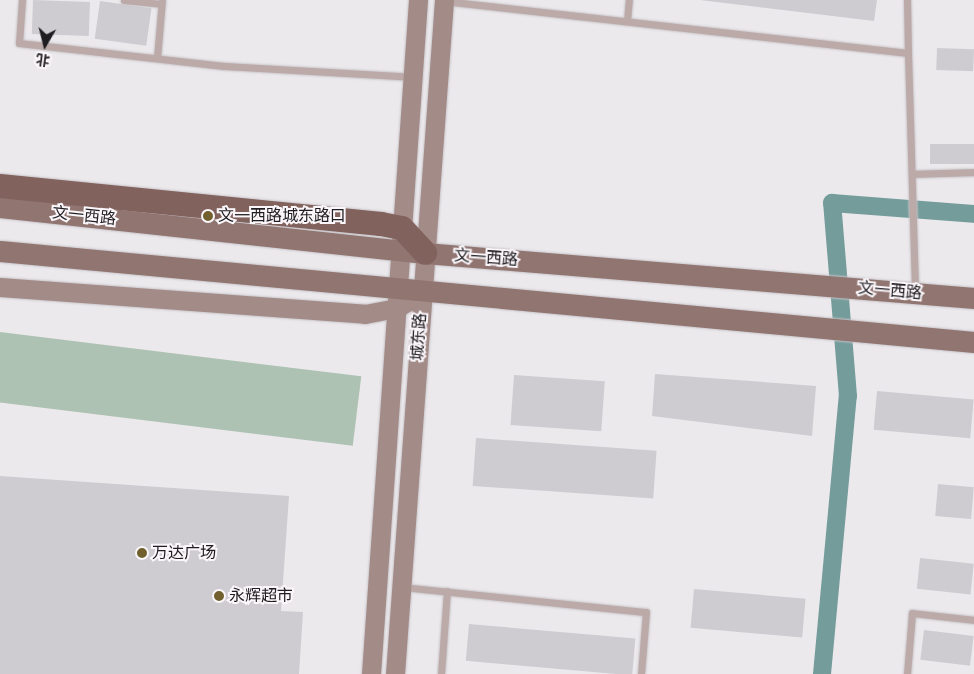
<!DOCTYPE html>
<meta charset="utf-8">
<style>
body{margin:0}
#map{position:relative;width:974px;height:674px;overflow:hidden;background:#ece9ed;font-family:Cabin,"Noto Sans SC",sans-serif}
div>[style]{position:absolute}
[style*='--x']{left:calc(var(--x)*1px);top:calc(var(--y)*1px);width:calc(var(--w)*1px);rotate:calc(var(--a)*1deg)}
.green>*{inset:0;background:#aec2b4;transform-origin:0 0}
.canal>*{height:18px;margin:-9px;padding:0 9px;transform-origin:9px;border-radius:9px;background:#749c9b}
.building>*{inset:0;background:#ceccd1;transform-origin:0 0}
.roads{filter:drop-shadow(0 0 1px #c7c4c8) drop-shadow(0 0 1px #c7c4c8)}
.lane>*{height:7px;margin:-3.5px;padding:0 3.5px;transform-origin:3.5px;border-radius:3.5px;background:#bbaaa8}
.secondary>*{height:19px;margin:-9.5px;padding:0 9.5px;transform-origin:9.5px;border-radius:9.5px;background:#a38b88}
.primary>*{height:21px;margin:-10.5px;padding:0 10.5px;transform-origin:10.5px;border-radius:10.5px;background:#917571}
.highway>*{height:24px;margin:-12px;padding:0 12px;transform-origin:12px;border-radius:12px;background:#82625d}
.dots>*{width:14px;height:14px;translate:-50% -50%;box-sizing:border-box;border:2px solid #faf6fa;border-radius:50%}
span{translate:-50% -50%;white-space:nowrap;text-align:center;line-height:1.15;-webkit-text-stroke:4px #faf6fa;paint-order:stroke}
.street-label{font-size:16px;color:#1f1d1f}
.poi-label{font-size:16px;color:#1f1d1f}
.left{translate:0 -50%;text-align:left}
.north{position:absolute;left:20px;top:20px;width:50px;height:50px;-webkit-text-stroke:4px #faf6fa;paint-order:stroke;rotate:188deg;font-size:14px;font-weight:700;line-height:20px;text-align:center;color:#1f1d1f}
.north::after{content:'';display:block;margin:auto;width:18px;height:22px;background:#1f1d1f;clip-path:polygon(50% 0,100% 100%,50% 72%,0 100%)}
</style>
<div id="map">
<div class="green">
<i style="left:0;top:332px;width:364px;height:70px;rotate:7deg"></i>
</div>
<div class="canal">
<i style="--x:822;--y:674;--w:279;--a:-84.7"></i>
<i style="--x:848;--y:396;--w:194;--a:-94.7"></i>
<i style="--x:832;--y:203;--w:142;--a:4.4"></i>
</div>
<div class="building">
<i style="left:33px;top:0;width:57px;height:34px;rotate:2deg"></i>
<i style="clip-path:polygon(700px 0,877px 0,874px 21px)"></i>
<i style="left:100px;top:1px;width:52px;height:38px;rotate:8deg"></i>
<i style="left:937px;top:48px;width:37px;height:22px;rotate:2deg"></i>
<i style="left:974px;top:144px;width:20px;height:44px;rotate:90deg"></i>
<i style="clip-path:polygon(655px 374px,816px 386px,812px 436px,652px 416px)"></i>
<i style="left:514px;top:375px;width:91px;height:50px;rotate:4deg"></i>
<i style="left:877px;top:391px;width:97px;height:39px;rotate:5deg"></i>
<i style="left:476px;top:438px;width:181px;height:48px;rotate:4deg"></i>
<i style="clip-path:polygon(0 476px,289px 496px,281px 611px,303px 612px,299px 674px,0 674px)"></i>
<i style="left:938px;top:484px;width:36px;height:32px;rotate:5deg"></i>
<i style="left:920px;top:558px;width:54px;height:31px;rotate:6deg"></i>
<i style="left:694px;top:589px;width:112px;height:39px;rotate:5deg"></i>
<i style="left:469px;top:624px;width:167px;height:37px;rotate:5deg"></i>
<i style="left:924px;top:630px;width:50px;height:30px;rotate:7deg"></i>
</div>
<div class="roads">
<div class="lane">
<i style="--x:22;--y:0;--w:43;--a:94"></i>
<i style="--x:19;--y:43;--w:206;--a:6.4"></i>
<i style="--x:224;--y:66;--w:188;--a:3.3"></i>
<i style="--x:124;--y:0;--w:37;--a:6"></i>
<i style="--x:907;--y:0;--w:53;--a:88.9"></i>
<i style="--x:444;--y:1;--w:467;--a:6.4"></i>
<i style="--x:908;--y:53;--w:237;--a:88.3"></i>
<i style="--x:627;--y:21;--w:21;--a:-85"></i>
<i style="--x:157;--y:58;--w:58;--a:-85.1"></i>
<i style="--x:912;--y:174;--w:62;--a:-1.8"></i>
<i style="--x:402;--y:587;--w:245;--a:5.9"></i>
<i style="--x:646;--y:612;--w:62;--a:94.6"></i>
<i style="--x:441;--y:674;--w:83;--a:-85.9"></i>
<i style="--x:907;--y:674;--w:61;--a:-85.3"></i>
<i style="--x:912;--y:613;--w:62;--a:6.4"></i>
</div>
<div class="secondary">
<i style="--x:0;--y:287;--w:366;--a:4.2"></i>
<i style="--x:365;--y:314;--w:33;--a:-11"></i>
<i style="--x:397;--y:308;--w:13;--a:-32"></i>
<i style="--x:371;--y:674;--w:676;--a:-86.01"></i>
<i style="--x:395;--y:674;--w:676;--a:-85.84"></i>
</div>
<div class="primary">
<i style="--x:0;--y:207;--w:427;--a:6.2"></i>
<i style="--x:425;--y:253;--w:551;--a:4.69"></i>
<i style="--x:0;--y:251;--w:978;--a:5.34"></i>
</div>
<div class="highway">
<i style="--x:0;--y:186;--w:383;--a:5.7"></i>
<i style="--x:381;--y:224;--w:21;--a:11"></i>
<i style="--x:402;--y:228;--w:34;--a:47"></i>
</div>
</div>
<div class="dots">
<i style="left:208px;top:216px;background:#71602e"></i>
<i style="left:142px;top:553px;background:#71602e"></i>
<i style="left:219px;top:596px;background:#71602e"></i>
</div>
<div class="street-label">
<span style="left:84px;top:216px;rotate:6deg">文一西路</span>
<span style="left:486px;top:258px;rotate:4deg">文一西路</span>
<span style="left:890px;top:291px;rotate:5deg">文一西路</span>
<span style="left:419px;top:337px;rotate:-86deg">城东路</span>
</div>
<div class="poi-label">
<span class="left" style="left:218px;top:216px">文一西路城东路口</span>
<span class="left" style="left:152px;top:553px">万达广场</span>
<span class="left" style="left:229px;top:596px">永辉超市</span>
</div>
<div class="north">北</div>
</div>
